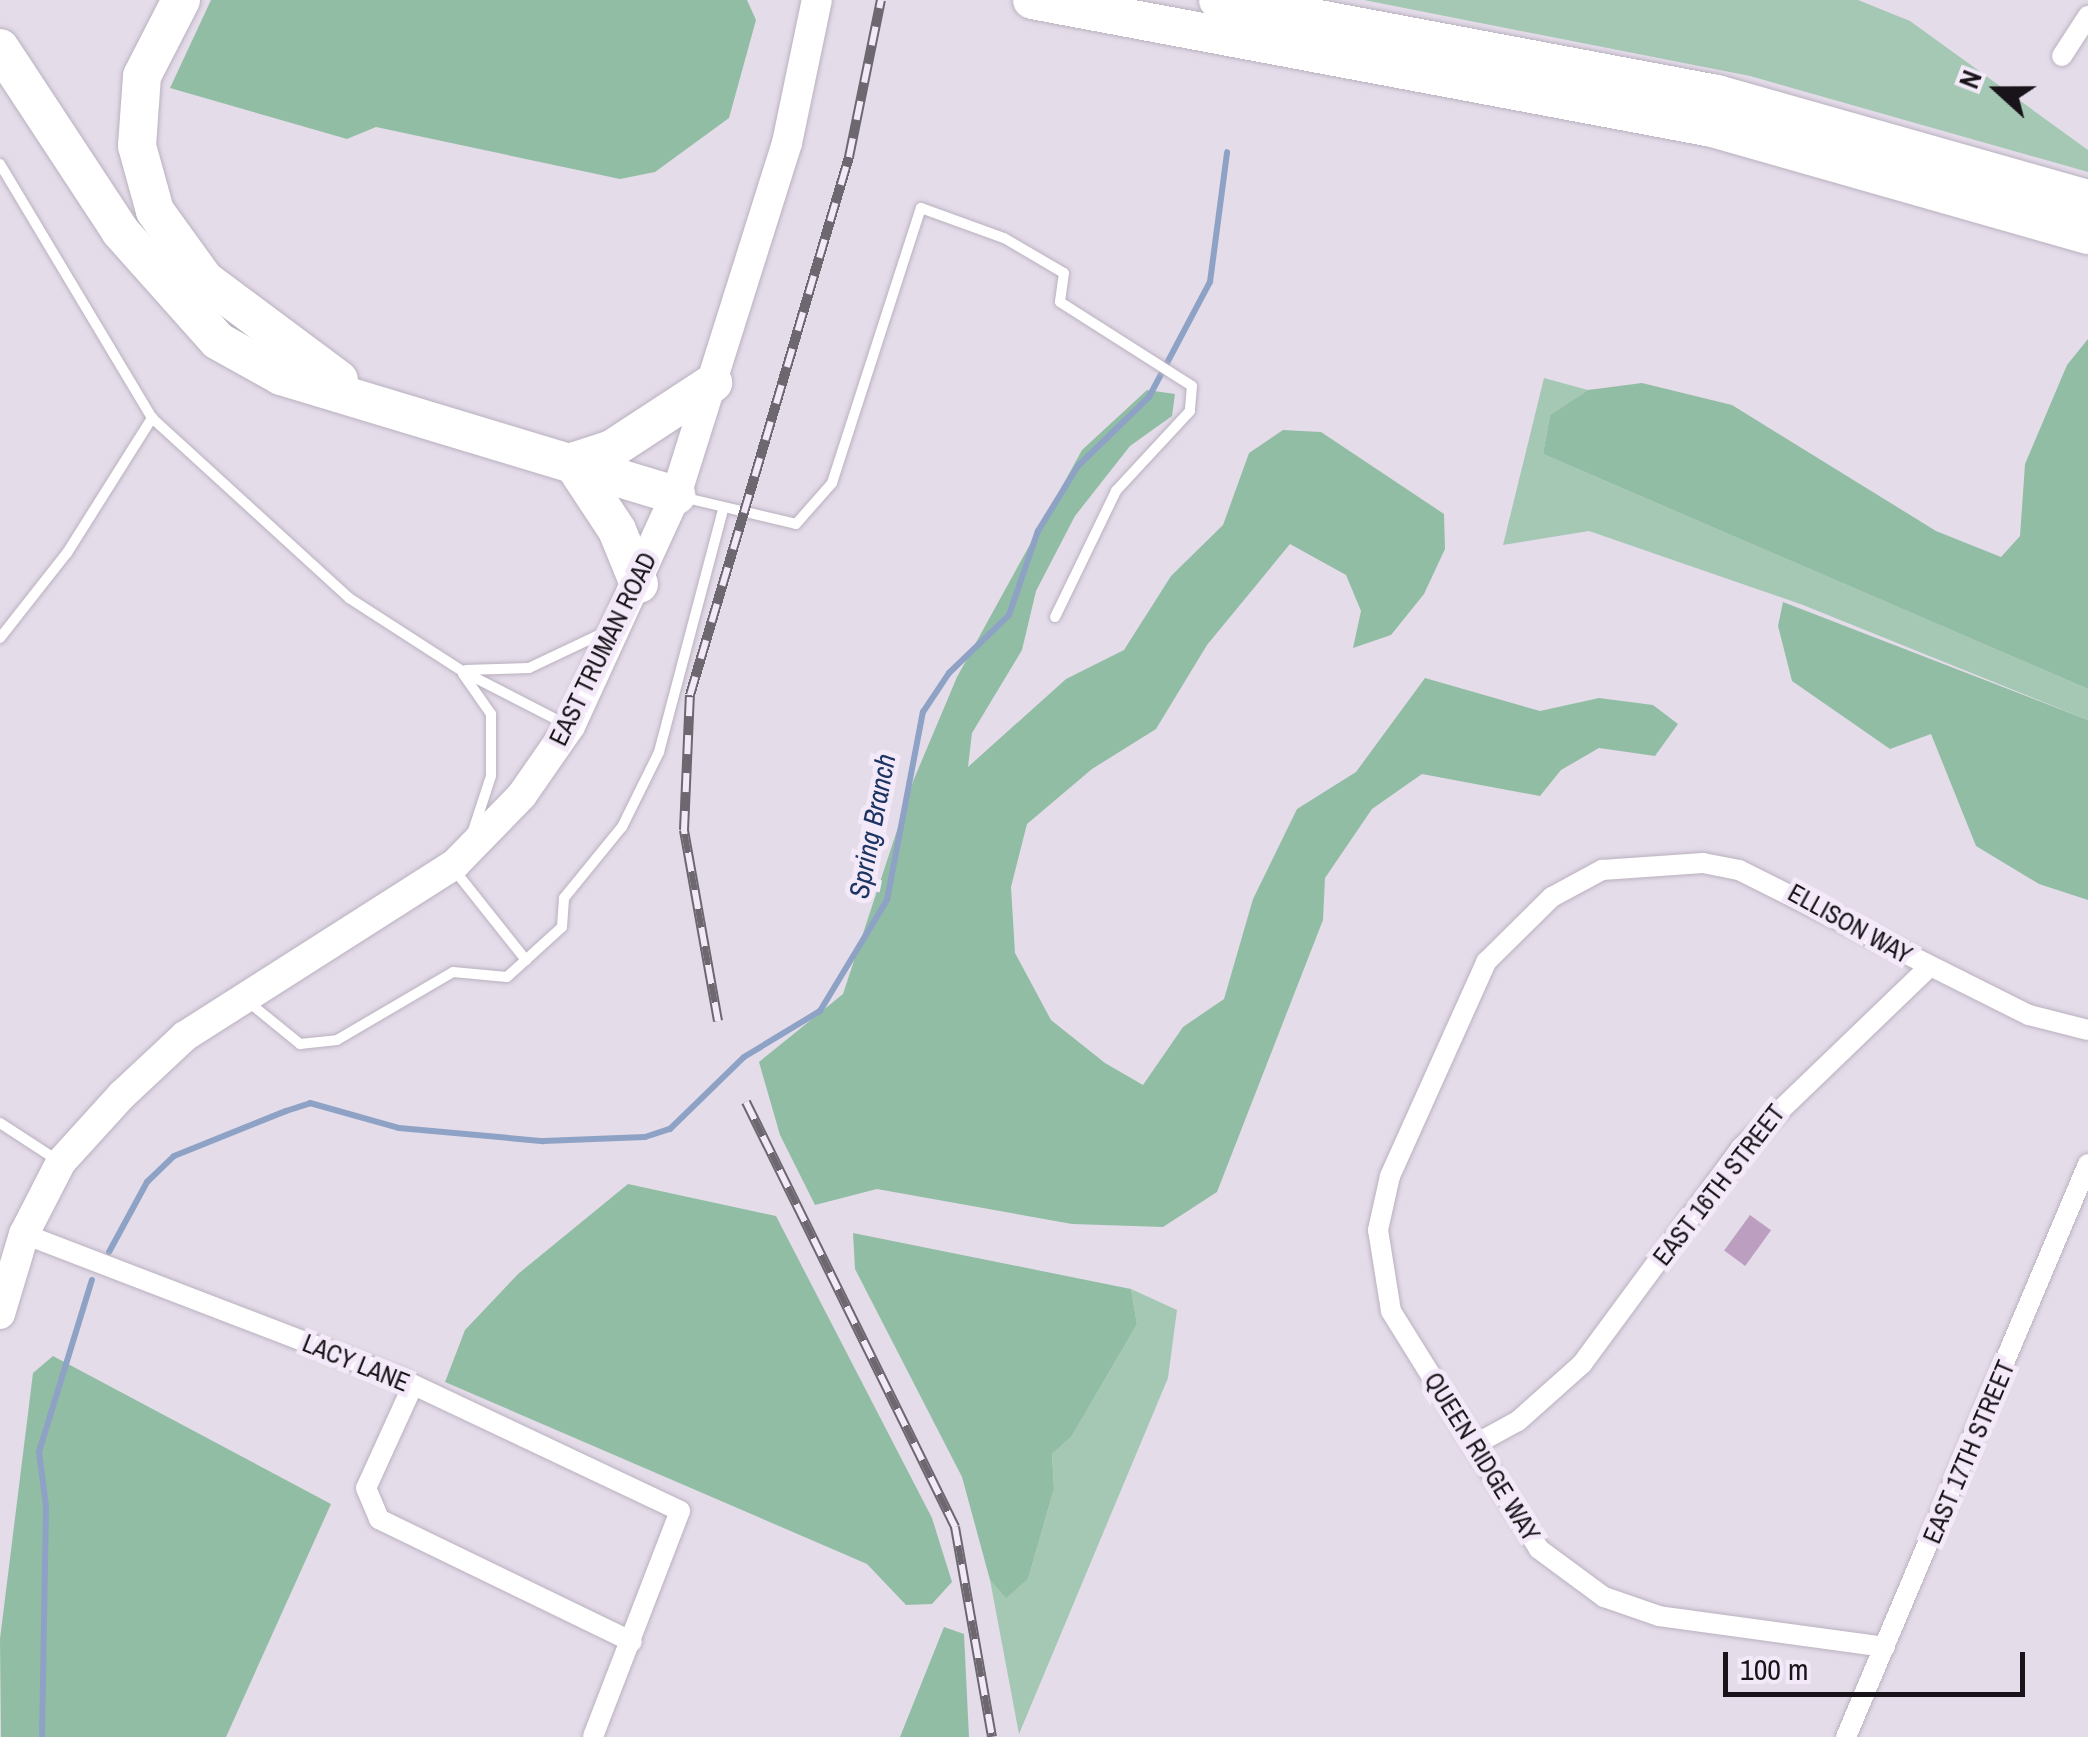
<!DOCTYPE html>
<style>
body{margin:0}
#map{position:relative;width:2088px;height:1737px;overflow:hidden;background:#e5dcea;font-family:"Archivo Narrow",sans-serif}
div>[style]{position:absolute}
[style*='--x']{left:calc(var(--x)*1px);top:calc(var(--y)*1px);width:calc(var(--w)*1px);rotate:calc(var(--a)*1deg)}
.green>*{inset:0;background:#a4c8b4}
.forest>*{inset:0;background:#92bda5}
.stream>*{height:6px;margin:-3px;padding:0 3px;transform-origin:3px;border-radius:3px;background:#8ea2c5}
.building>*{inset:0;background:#bc9fc0;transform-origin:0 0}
.roads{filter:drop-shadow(0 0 2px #bab1bf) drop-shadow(0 0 2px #bab1bf)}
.lane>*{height:10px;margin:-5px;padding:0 5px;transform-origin:5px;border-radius:5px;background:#fff}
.street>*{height:20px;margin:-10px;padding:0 10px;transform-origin:10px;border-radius:10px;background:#fff}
.secondary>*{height:30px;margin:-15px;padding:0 15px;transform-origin:15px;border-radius:15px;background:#fff}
.highway>*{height:38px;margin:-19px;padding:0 19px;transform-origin:19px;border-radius:19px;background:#fff}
.rail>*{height:10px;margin-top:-5px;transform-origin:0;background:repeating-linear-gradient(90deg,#f3e9f8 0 19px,#6d6770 0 38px);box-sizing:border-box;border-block:2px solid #6d6770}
span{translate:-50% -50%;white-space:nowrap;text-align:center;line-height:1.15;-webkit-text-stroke:10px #f3e9f8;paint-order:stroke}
.street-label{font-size:25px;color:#181419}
.water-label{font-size:28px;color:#1c3462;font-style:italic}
.north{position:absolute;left:1948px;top:40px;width:100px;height:100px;-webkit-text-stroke:8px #f3e9f8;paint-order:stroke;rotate:291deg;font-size:28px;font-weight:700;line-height:40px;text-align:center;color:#181419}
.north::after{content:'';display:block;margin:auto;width:35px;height:45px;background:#181419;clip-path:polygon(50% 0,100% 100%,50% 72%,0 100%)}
.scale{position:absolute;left:1723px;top:1652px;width:302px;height:45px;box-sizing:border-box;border:5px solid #181419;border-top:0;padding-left:12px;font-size:30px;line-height:35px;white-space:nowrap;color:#181419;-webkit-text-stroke:8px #f3e9f8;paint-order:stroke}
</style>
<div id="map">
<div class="green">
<i style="clip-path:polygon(1364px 0,1858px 0,1910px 21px,2088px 150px,2088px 172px,1750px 76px)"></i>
<i style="clip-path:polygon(1544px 378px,1588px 390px,1550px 415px,1543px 454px,2088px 689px,2088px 720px,1803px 605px,1589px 531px,1503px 545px)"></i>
<i style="clip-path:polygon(1131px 1289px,1177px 1310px,1168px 1378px,1019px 1734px,990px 1580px,1006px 1597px,1028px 1579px,1054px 1489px,1052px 1454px,1072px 1436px,1137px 1324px)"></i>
</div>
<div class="forest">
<i style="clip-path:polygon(211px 0,747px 0,756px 20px,729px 118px,655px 172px,620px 179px,376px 127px,347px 139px,170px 88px)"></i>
<i style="clip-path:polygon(2088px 339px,2088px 689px,1543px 454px,1550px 415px,1588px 390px,1642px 383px,1732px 405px,1936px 531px,2001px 557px,2020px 536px,2025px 464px,2067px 365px)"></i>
<i style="clip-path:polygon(1147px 390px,1175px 394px,1172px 416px,1130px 446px,1075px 516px,1036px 591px,1022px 650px,972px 733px,968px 767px,1066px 679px,1124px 650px,1171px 576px,1223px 525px,1249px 453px,1283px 430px,1321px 432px,1444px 514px,1445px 549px,1424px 594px,1391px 635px,1353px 648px,1361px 611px,1346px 575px,1290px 544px,1207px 645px,1156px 729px,1092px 769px,1027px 824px,1011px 887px,1015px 953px,1051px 1020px,1105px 1063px,1143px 1085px,1183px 1027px,1224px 999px,1253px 899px,1297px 809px,1356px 772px,1425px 678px,1540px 711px,1599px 698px,1653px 705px,1678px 724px,1655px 756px,1599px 748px,1561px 770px,1540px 796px,1422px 774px,1372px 809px,1325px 878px,1323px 920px,1217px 1192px,1163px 1227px,1072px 1224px,877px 1189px,815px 1205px,780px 1135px,759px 1062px,843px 994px,914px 779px,957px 677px,1082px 450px)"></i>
<i style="clip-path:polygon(1783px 602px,2088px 720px,2088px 900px,2039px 884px,1976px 846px,1931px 734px,1890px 749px,1792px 681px,1778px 626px)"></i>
<i style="clip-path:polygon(628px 1184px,776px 1216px,932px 1518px,952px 1582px,932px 1604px,906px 1605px,867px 1564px,445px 1382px,465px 1330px,518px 1274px)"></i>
<i style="clip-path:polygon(853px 1233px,1131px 1289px,1137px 1324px,1072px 1436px,1052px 1454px,1054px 1489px,1028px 1579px,1006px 1598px,990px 1580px,962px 1477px,855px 1269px)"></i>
<i style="clip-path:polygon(53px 1356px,331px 1504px,226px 1737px,1px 1737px,0 1639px,33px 1373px)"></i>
<i style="clip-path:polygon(944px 1627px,964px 1634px,969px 1737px,900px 1737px)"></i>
</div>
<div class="stream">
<i style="--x:109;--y:1252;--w:80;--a:-61.5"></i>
<i style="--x:147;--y:1182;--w:37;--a:-44"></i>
<i style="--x:174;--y:1156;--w:121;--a:-21.9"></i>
<i style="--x:286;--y:1111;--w:25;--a:-18"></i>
<i style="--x:310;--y:1103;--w:92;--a:15.7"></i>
<i style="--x:399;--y:1128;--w:145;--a:5.2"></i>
<i style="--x:543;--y:1141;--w:102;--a:-2.2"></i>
<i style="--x:645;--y:1137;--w:26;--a:-18"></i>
<i style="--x:670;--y:1129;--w:103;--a:-44.2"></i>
<i style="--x:744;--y:1057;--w:89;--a:-31.2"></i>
<i style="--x:820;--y:1011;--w:130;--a:-58.9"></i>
<i style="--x:887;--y:900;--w:191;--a:-79.2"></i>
<i style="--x:923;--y:712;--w:47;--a:-56.3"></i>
<i style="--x:949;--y:673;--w:83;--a:-44"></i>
<i style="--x:1009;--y:615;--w:89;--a:-71"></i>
<i style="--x:1038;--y:531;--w:76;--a:-58.4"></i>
<i style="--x:1078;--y:466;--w:99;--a:-44.2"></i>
<i style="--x:1149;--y:397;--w:130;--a:-62.1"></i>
<i style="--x:1210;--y:282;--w:131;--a:-82.5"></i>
<i style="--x:42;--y:1737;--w:231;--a:-89"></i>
<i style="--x:46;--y:1506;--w:54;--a:-97.4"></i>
<i style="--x:39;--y:1452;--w:180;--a:-72.9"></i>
</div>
<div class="building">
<i style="left:1750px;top:1215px;width:26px;height:44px;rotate:36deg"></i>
</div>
<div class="roads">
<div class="lane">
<i style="--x:0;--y:164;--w:296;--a:59.1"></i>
<i style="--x:152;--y:418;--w:267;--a:42.4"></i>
<i style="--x:349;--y:598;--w:137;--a:32.8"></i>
<i style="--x:464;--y:672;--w:114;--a:27.2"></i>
<i style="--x:682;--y:497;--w:117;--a:13.3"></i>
<i style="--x:796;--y:524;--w:55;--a:-48.7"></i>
<i style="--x:832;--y:483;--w:289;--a:-72.1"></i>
<i style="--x:921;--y:208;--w:88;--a:19.9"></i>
<i style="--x:1004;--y:238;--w:69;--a:30.3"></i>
<i style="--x:1064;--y:273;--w:29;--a:98"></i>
<i style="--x:1060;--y:302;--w:156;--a:32.5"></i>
<i style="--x:1192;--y:386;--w:25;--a:95"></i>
<i style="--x:1190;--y:411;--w:109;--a:132.8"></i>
<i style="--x:1116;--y:491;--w:140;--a:115.8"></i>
<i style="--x:0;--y:638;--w:108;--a:-51.8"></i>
<i style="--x:67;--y:553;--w:160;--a:-57.8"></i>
<i style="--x:466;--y:670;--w:63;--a:-1.8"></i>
<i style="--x:529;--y:668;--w:80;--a:-25.3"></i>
<i style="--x:463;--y:674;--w:49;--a:55"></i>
<i style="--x:491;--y:714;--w:62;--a:90"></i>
<i style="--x:491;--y:776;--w:58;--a:108.1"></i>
<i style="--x:452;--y:867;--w:119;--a:51.5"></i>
<i style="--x:246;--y:1000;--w:70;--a:39.2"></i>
<i style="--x:300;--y:1044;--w:37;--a:-6"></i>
<i style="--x:337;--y:1040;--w:134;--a:-30.4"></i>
<i style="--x:453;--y:972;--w:54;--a:5.3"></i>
<i style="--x:507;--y:977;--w:74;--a:-42.3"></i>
<i style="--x:562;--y:927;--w:29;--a:-86"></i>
<i style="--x:564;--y:898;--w:92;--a:-50.8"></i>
<i style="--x:622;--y:827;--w:84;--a:-63.7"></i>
<i style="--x:659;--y:752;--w:251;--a:-75.2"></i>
<i style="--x:0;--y:1123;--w:72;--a:33"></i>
</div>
<div class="street">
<i style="--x:2062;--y:56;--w:48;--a:-57"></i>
<i style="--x:24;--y:1234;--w:399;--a:21"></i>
<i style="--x:397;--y:1377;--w:313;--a:25.3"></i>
<i style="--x:680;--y:1511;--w:242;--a:111.1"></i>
<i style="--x:413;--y:1385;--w:113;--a:114.5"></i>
<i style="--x:366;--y:1488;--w:34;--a:67"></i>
<i style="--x:379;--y:1519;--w:281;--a:25.9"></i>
<i style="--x:1474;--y:1445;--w:50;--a:-28.6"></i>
<i style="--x:1518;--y:1421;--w:86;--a:-41.7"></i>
<i style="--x:1582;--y:1364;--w:268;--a:-53.6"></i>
<i style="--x:1741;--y:1148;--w:260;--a:-43.9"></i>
<i style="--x:1885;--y:1647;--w:228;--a:-172.2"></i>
<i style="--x:1659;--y:1616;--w:58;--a:-160.9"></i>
<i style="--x:1604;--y:1597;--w:81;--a:-143.6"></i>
<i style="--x:1539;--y:1549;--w:280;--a:-121.9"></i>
<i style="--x:1391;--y:1311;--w:82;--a:-99.1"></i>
<i style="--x:1378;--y:1230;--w:55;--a:-77.5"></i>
<i style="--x:1390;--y:1176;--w:235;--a:-65.8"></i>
<i style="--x:1486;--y:962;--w:93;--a:-44.6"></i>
<i style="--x:1552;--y:897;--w:57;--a:-28.4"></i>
<i style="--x:1602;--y:870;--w:101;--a:-4"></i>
<i style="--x:1703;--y:863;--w:37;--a:11"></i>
<i style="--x:1739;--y:870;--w:324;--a:26.6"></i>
<i style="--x:2029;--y:1015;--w:61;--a:14.3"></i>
<i style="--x:1846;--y:1737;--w:622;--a:-67.1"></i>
</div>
<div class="secondary">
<i style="--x:0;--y:1314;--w:84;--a:-73.3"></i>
<i style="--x:24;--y:1234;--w:81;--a:-62.8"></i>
<i style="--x:61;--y:1162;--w:91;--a:-47.7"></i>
<i style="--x:122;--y:1095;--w:86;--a:-43.1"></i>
<i style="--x:185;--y:1036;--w:320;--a:-32.5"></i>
<i style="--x:455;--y:864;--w:96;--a:-45.8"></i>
<i style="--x:522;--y:795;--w:84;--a:-55.2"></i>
<i style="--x:570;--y:726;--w:254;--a:-65.4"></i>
<i style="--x:676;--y:495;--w:369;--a:-72.5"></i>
<i style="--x:787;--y:143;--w:146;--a:-78.2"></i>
</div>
<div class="highway">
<i style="--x:181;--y:0;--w:85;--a:117.2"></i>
<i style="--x:142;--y:76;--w:70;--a:94.1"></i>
<i style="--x:137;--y:146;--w:67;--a:74.5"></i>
<i style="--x:155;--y:211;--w:85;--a:54.1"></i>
<i style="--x:205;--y:280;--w:167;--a:36.7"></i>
<i style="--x:1032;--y:0;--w:692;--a:10.66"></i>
<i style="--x:1712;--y:128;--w:391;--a:15.9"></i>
<i style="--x:1218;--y:0;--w:508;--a:10.67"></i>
<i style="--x:1717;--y:94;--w:386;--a:15.8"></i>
<i style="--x:0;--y:48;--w:219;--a:56.7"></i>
<i style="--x:120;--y:231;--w:147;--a:48.3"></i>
<i style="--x:218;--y:341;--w:72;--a:29.1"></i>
<i style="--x:281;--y:376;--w:413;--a:16.8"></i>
<i style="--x:639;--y:584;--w:58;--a:-112.2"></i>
<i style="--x:617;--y:530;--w:82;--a:-123.5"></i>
<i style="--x:572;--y:462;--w:42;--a:-18"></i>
<i style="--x:612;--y:449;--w:121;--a:-33.2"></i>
</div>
</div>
<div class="rail">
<i style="--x:718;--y:1021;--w:194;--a:-100.1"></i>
<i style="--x:684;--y:830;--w:135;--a:-87.5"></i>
<i style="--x:690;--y:695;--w:561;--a:-73.54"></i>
<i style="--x:849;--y:157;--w:160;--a:-78.5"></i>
<i style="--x:746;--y:1102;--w:474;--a:63.8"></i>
<i style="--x:955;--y:1527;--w:213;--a:80"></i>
</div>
<div class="street-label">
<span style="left:603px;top:649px;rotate:-64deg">EAST TRUMAN ROAD</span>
<span style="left:1850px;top:924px;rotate:29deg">ELLISON WAY</span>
<span style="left:1719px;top:1185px;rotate:-52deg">EAST 16TH STREET</span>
<span style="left:356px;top:1363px;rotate:22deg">LACY LANE</span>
<span style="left:1969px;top:1452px;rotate:-67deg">EAST 17TH STREET</span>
<span style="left:1482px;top:1457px;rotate:58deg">QUEEN RIDGE WAY</span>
</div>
<div class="water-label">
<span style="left:872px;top:826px;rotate:-79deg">Spring Branch</span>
</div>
<div class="north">N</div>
<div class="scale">100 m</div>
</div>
